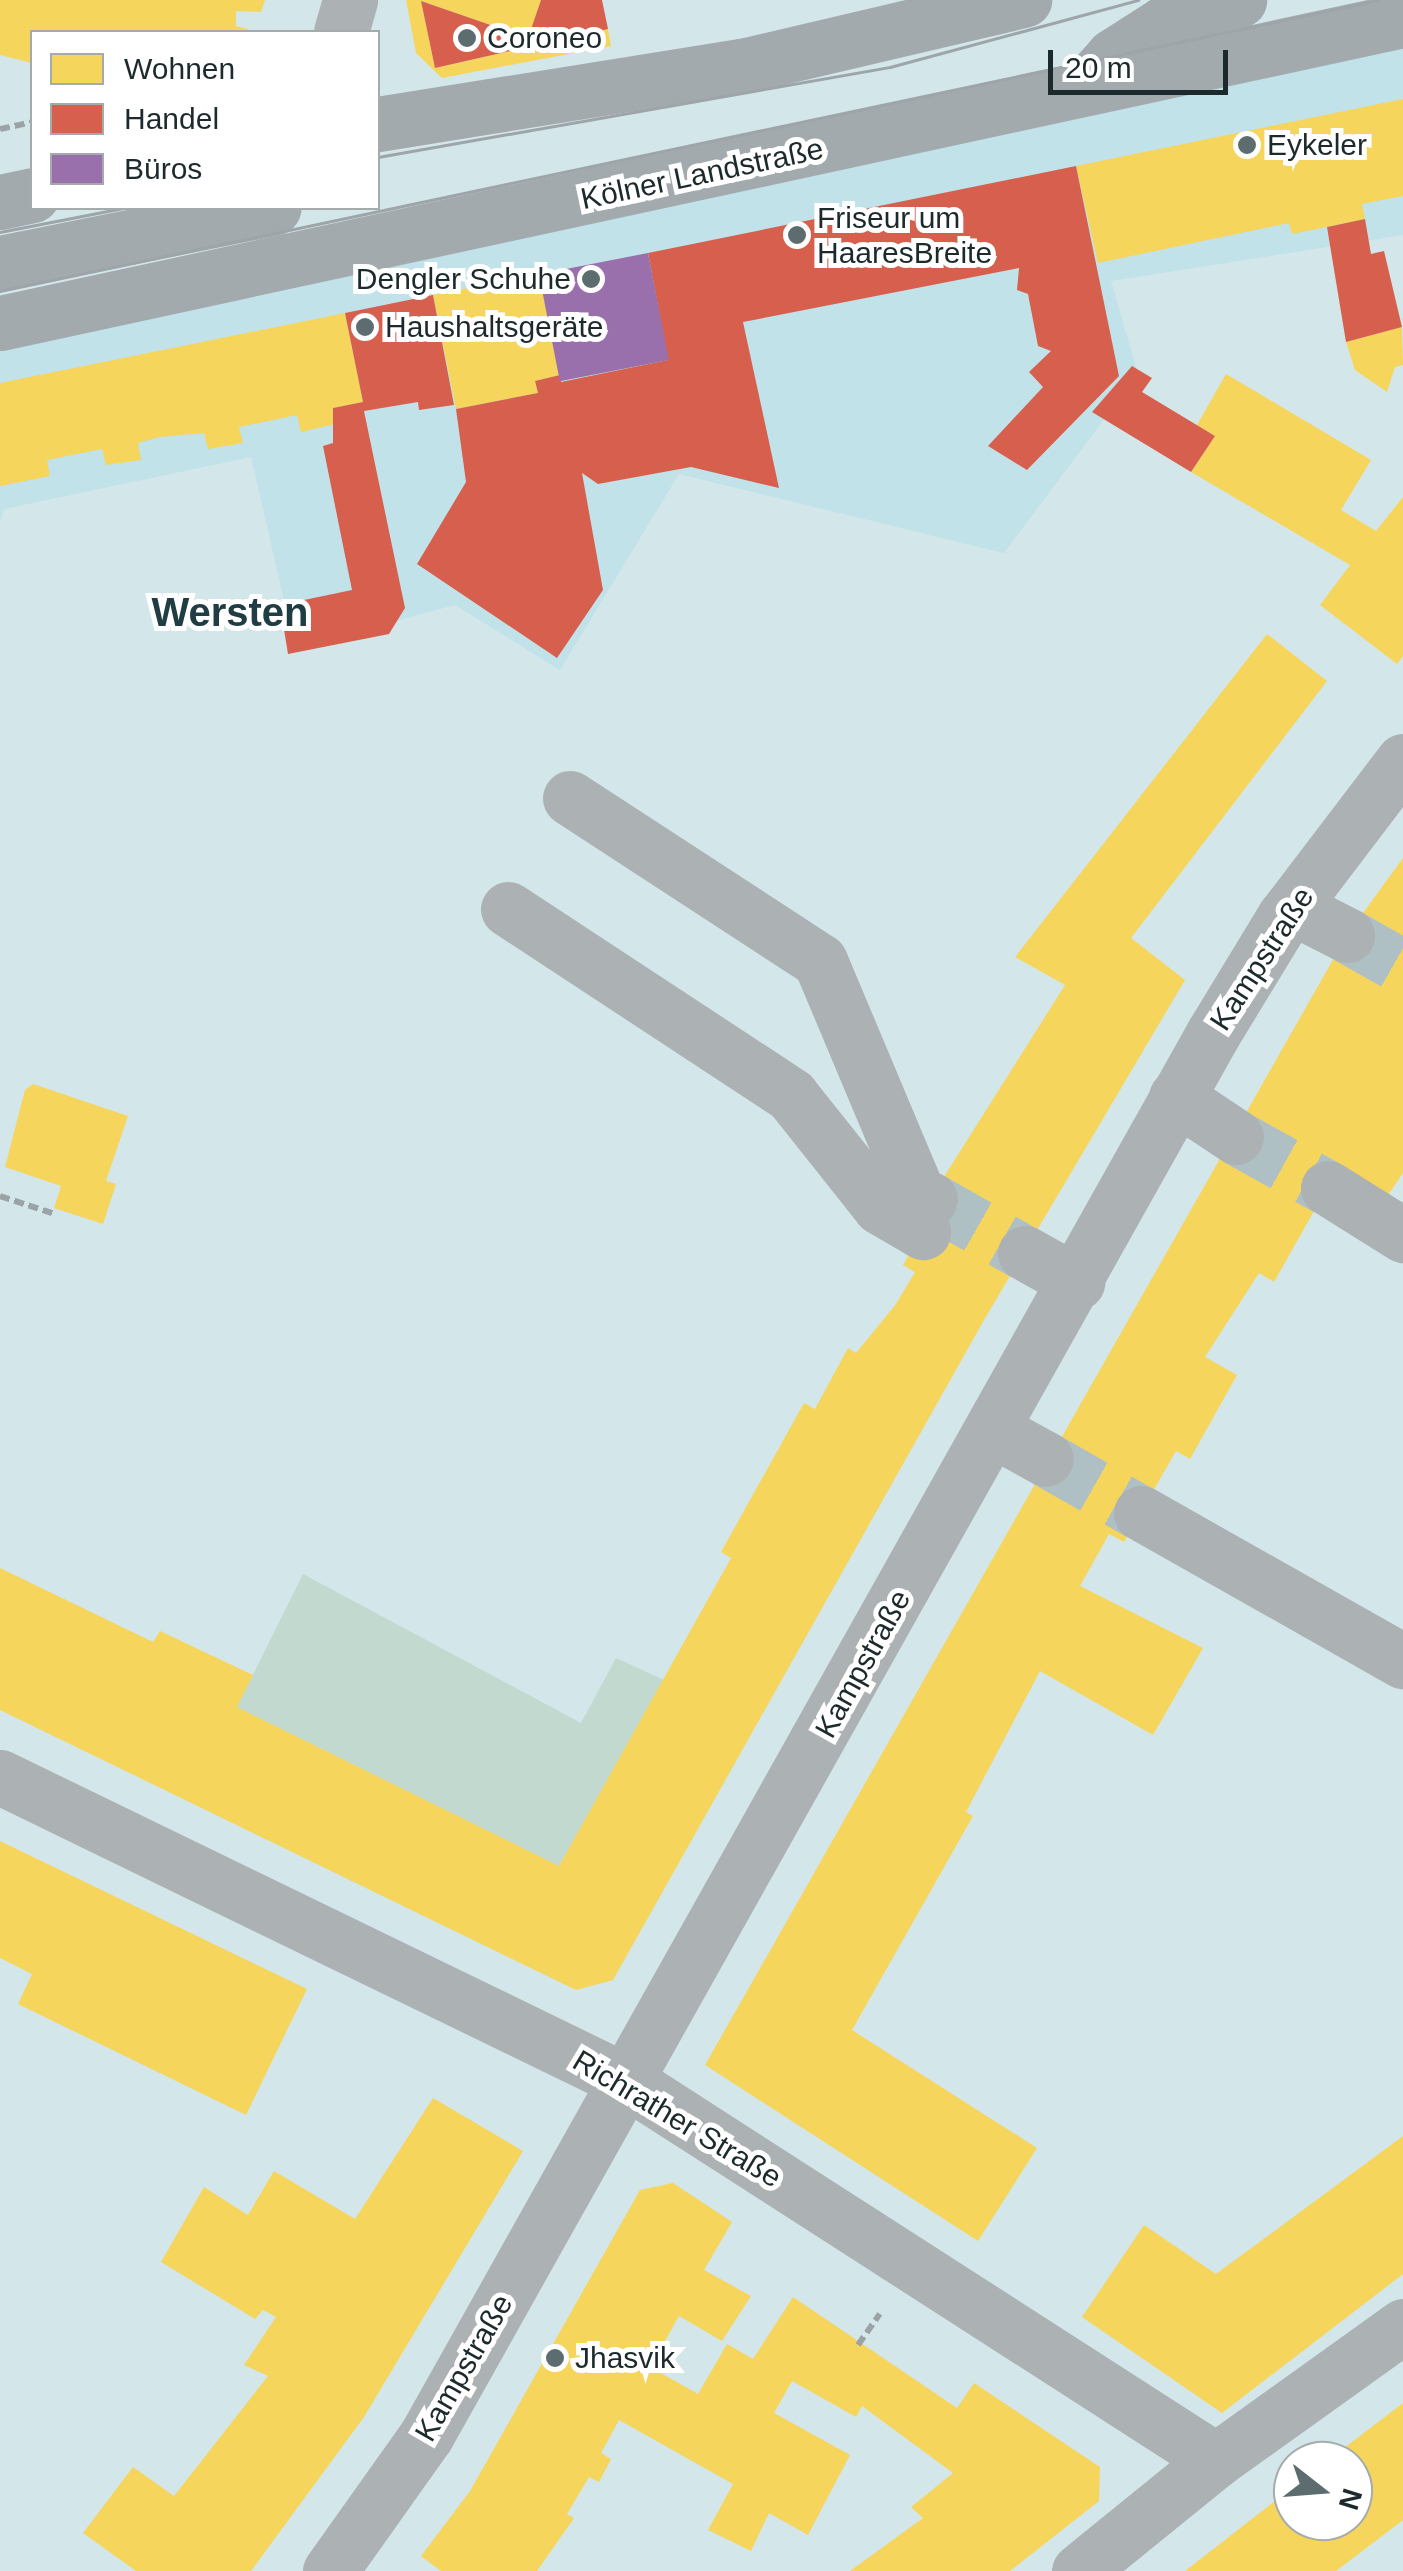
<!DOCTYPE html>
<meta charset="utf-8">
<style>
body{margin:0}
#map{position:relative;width:1403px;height:2571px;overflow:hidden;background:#d3e6ea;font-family:Arial,sans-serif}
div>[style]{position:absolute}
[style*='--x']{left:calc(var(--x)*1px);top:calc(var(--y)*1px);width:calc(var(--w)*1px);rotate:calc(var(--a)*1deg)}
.built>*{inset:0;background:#c2e2e9}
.green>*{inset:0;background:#c2d9cf}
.homes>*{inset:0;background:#f6d55c}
.shops>*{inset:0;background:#d6604d}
.offices>*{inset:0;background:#9970ab;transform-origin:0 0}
.minor-tunnel>*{height:55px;margin-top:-27.5px;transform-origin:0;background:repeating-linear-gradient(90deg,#afc0c4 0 55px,transparent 0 83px)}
.path>*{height:6px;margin-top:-3px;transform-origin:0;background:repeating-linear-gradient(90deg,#9ca3a6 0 10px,transparent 0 15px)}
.minor>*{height:55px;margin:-27.5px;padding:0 27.5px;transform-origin:27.5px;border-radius:27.5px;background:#acb1b4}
.major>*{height:55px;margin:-27.5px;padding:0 27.5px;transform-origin:27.5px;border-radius:27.5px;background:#a3aaae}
.tram>*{height:2.5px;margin:-1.25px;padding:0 1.25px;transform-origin:1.25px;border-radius:1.25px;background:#9da5a8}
.dots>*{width:28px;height:28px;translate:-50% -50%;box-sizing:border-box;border:5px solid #fff;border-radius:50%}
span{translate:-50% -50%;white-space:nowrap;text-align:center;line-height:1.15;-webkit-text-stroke:10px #fff;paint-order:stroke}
.poi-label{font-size:30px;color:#1d2a2d}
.left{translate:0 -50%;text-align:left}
.right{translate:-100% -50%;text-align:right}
.street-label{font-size:30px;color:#1d2a2d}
.district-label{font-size:40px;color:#203d43;font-weight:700}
.legend{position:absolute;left:30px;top:30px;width:350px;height:180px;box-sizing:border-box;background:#fff;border:2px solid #a5aaab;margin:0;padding:12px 18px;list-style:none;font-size:30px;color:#1d2a2d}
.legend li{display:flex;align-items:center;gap:20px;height:50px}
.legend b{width:50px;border:2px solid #a5aaab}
.north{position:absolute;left:1273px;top:2441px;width:100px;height:100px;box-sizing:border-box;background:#fff;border:2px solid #a5aaab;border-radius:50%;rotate:107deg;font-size:28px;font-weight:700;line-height:40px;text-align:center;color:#1d2a2d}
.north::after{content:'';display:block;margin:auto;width:35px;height:45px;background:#5d6c6f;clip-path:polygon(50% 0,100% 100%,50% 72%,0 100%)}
.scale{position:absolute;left:1048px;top:50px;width:180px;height:45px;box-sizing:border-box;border:5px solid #1d2a2d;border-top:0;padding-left:12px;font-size:30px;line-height:35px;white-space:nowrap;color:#1d2a2d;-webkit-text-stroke:8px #fff;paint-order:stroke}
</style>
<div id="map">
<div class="built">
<i style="clip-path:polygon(1403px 48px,1403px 235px,1111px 281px,1138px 374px,1004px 553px,679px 474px,560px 670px,455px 605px,295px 648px,251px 457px,4px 509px,0 522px,0 351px,942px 139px)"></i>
</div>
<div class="green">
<i style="clip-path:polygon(303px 1574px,581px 1723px,616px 1658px,664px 1680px,559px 1866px,237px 1707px)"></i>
</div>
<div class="homes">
<i style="clip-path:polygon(0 0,265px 0,261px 12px,236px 11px,236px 26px,258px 32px,32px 32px,32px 63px,0 55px)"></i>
<i style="clip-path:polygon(406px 0,541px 0,528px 38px,421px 1px,435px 68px,608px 29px,611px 46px,442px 78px,416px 53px)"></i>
<i style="clip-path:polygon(1403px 99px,1403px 196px,1362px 204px,1365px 219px,1292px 234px,1289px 223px,1098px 263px,1076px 166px)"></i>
<i style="clip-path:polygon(539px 274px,560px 375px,535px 381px,538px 393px,456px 409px,433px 295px)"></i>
<i style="clip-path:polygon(345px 313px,363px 402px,333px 408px,335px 424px,301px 432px,297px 415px,239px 427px,243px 443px,208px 449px,204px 433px,159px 437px,138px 443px,141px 460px,106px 465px,102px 449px,47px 460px,50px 476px,0 486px,0 383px)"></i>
<i style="clip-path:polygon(1402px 327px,1403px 365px,1395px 367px,1387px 392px,1355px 370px,1346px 342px)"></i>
<i style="clip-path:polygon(1226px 374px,1371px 460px,1341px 510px,1376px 531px,1403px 497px,1403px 656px,1397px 664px,1320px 605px,1350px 565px,1191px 472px,1215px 436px,1197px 425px)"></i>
<i style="clip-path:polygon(1267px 634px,1327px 681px,1131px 938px,1185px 980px,984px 1320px,613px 1980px,576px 1990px,0 1710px,0 1568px,153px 1642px,160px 1631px,253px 1675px,237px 1707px,559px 1866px,731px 1558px,721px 1552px,804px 1403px,815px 1409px,848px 1348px,856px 1353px,896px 1304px,915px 1272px,903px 1265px,929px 1221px,930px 1199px,1065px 985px,1015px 957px)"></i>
<i style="clip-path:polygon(1403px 858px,1403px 1173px,1382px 1204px,1318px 1204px,1274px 1282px,1259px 1273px,1205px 1357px,1237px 1375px,1190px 1459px,1176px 1451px,1124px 1542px,1109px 1534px,1080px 1586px,1203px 1648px,1153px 1735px,1040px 1671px,966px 1812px,973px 1816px,852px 2030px,1037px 2148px,978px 2241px,705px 2065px,1347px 935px)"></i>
<i style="clip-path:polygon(33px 1084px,128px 1116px,106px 1181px,116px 1184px,103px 1224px,54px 1208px,61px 1186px,5px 1167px,25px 1090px)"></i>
<i style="clip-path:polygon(0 1841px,307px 1989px,246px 2115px,18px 2004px,32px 1974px,0 1958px)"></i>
<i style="clip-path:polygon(433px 2098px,523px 2151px,364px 2417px,251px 2571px,136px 2571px,83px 2533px,133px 2467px,174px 2496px,268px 2376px,244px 2365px,276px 2317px,263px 2310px,255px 2319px,161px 2262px,204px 2187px,248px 2215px,274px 2171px,355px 2219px)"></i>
<i style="clip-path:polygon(1403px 2136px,1403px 2274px,1222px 2413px,1082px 2317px,1144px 2225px,1216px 2274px)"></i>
<i style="clip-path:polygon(673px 2183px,732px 2222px,704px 2270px,751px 2296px,722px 2341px,679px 2316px,650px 2367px,698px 2394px,727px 2344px,753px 2359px,793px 2297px,957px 2408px,974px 2383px,1100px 2467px,1099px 2501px,1010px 2571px,850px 2571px,923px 2518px,911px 2507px,953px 2473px,862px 2406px,856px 2417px,792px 2381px,774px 2413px,850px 2455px,808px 2535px,769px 2513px,751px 2551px,708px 2530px,733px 2484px,619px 2420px,601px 2453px,611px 2459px,599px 2482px,589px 2477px,567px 2514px,574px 2518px,537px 2571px,441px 2571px,421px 2556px,470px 2491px,640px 2190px)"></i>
<i style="clip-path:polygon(1403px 2403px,1403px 2520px,1336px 2571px,1185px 2571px,1293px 2487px,1293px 2521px,1353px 2521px,1353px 2461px,1327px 2461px)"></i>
</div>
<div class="shops">
<i style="clip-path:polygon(541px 0,602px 0,608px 29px,435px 68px,421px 1px,528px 38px)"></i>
<i style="clip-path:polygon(1076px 166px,1119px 376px,1027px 470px,988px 446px,1043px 387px,1029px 372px,1051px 351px,1038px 346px,1028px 294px,1017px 290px,1019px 268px,743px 322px,779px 488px,691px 467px,598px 484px,582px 473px,603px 590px,557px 658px,417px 564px,466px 482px,456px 409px,538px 393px,535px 381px,560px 375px,561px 382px,668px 360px,648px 253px)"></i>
<i style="clip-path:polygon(1365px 219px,1371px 254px,1384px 251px,1402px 327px,1346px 342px,1327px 227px)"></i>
<i style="clip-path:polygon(433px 295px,454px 405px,419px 410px,418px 402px,364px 411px,405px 608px,389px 634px,288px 654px,280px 605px,352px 590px,323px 446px,333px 443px,333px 408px,363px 402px,345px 313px)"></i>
<i style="clip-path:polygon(1132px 366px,1152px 378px,1142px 392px,1215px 436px,1191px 472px,1092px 412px)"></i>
</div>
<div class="offices">
<i style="left:648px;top:253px;width:109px;height:111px;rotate:79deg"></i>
</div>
<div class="minor-tunnel">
<i style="--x:1347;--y:935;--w:64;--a:29.7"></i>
<i style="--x:1236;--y:1137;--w:105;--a:29"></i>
<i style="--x:930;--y:1199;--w:109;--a:29.6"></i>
<i style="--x:1046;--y:1459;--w:109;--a:29.6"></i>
</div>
<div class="path">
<i style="--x:0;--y:129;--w:33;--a:-12"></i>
<i style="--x:0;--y:1196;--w:55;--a:18.1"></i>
<i style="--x:858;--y:2345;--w:38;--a:-55"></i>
</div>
<div class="minor">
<i style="--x:341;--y:32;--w:33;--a:-74"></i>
<i style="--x:570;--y:798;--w:298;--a:33.1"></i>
<i style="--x:820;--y:961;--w:253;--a:67.2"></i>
<i style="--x:918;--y:1194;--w:13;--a:23"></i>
<i style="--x:1292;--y:907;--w:62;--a:27"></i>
<i style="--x:508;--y:909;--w:339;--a:33.3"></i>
<i style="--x:791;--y:1095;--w:143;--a:51.5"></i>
<i style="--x:880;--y:1207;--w:50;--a:30.2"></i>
<i style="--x:1176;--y:1097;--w:72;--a:33.7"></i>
<i style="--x:1328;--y:1188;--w:89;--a:32.1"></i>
<i style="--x:1025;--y:1253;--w:60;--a:29.1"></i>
<i style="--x:993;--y:1430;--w:60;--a:28.7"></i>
<i style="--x:1141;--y:1513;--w:301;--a:29.5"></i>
<i style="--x:0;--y:1777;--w:698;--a:25.9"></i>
<i style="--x:628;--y:2082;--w:699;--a:32.74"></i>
<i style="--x:330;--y:2571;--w:166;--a:-54.6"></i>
<i style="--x:426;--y:2436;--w:1610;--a:-60.7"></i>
<i style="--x:1214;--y:1032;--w:135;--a:-58.7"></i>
<i style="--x:1284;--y:917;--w:196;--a:-52.7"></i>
<i style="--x:1079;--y:2571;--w:176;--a:-39"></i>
<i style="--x:1216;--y:2460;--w:230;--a:-35.6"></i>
</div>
<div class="major">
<i style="--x:1088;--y:84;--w:38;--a:-48"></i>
<i style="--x:1113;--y:56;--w:59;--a:-32.6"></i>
<i style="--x:1163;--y:24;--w:80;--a:-17.5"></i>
<i style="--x:378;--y:124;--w:369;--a:-9.1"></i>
<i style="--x:742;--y:66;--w:290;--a:-13.2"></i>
<i style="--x:0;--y:202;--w:33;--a:-12"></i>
<i style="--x:0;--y:263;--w:279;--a:-11.4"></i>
<i style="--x:0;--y:323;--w:1435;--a:-12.19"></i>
</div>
<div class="tram">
<i style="--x:378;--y:157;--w:520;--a:-9.97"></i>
<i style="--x:890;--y:67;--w:257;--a:-15.1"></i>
<i style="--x:0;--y:232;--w:125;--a:-11"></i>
<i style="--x:0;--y:291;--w:1408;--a:-11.92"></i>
</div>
<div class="dots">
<i style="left:467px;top:38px;background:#5d6c6f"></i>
<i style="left:1247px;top:145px;background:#5d6c6f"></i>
<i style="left:797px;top:235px;background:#5d6c6f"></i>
<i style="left:591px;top:279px;background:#5d6c6f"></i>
<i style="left:365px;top:327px;background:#5d6c6f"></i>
<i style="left:555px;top:2358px;background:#5d6c6f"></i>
</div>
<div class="poi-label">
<span class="left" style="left:487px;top:38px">Coroneo</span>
<span class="left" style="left:1267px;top:145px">Eykeler</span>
<span class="left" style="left:817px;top:235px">Friseur um<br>HaaresBreite</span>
<span class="right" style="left:571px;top:279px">Dengler Schuhe</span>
<span class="left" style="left:385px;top:327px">Haushaltsgeräte</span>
<span class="left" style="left:575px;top:2358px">Jhasvik</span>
</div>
<div class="street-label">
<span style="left:702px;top:174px;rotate:-12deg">Kölner Landstraße</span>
<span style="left:1262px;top:959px;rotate:-57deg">Kampstraße</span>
<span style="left:863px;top:1664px;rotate:-61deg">Kampstraße</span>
<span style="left:677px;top:2119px;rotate:31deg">Richrather Straße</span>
<span style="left:464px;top:2368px;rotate:-60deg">Kampstraße</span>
</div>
<div class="district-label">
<span style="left:230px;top:612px">Wersten</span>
</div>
<ul class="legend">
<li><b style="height:28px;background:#f6d55c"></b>Wohnen</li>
<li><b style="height:28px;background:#d6604d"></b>Handel</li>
<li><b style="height:28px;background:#9970ab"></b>Büros</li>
</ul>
<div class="north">N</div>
<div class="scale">20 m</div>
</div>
